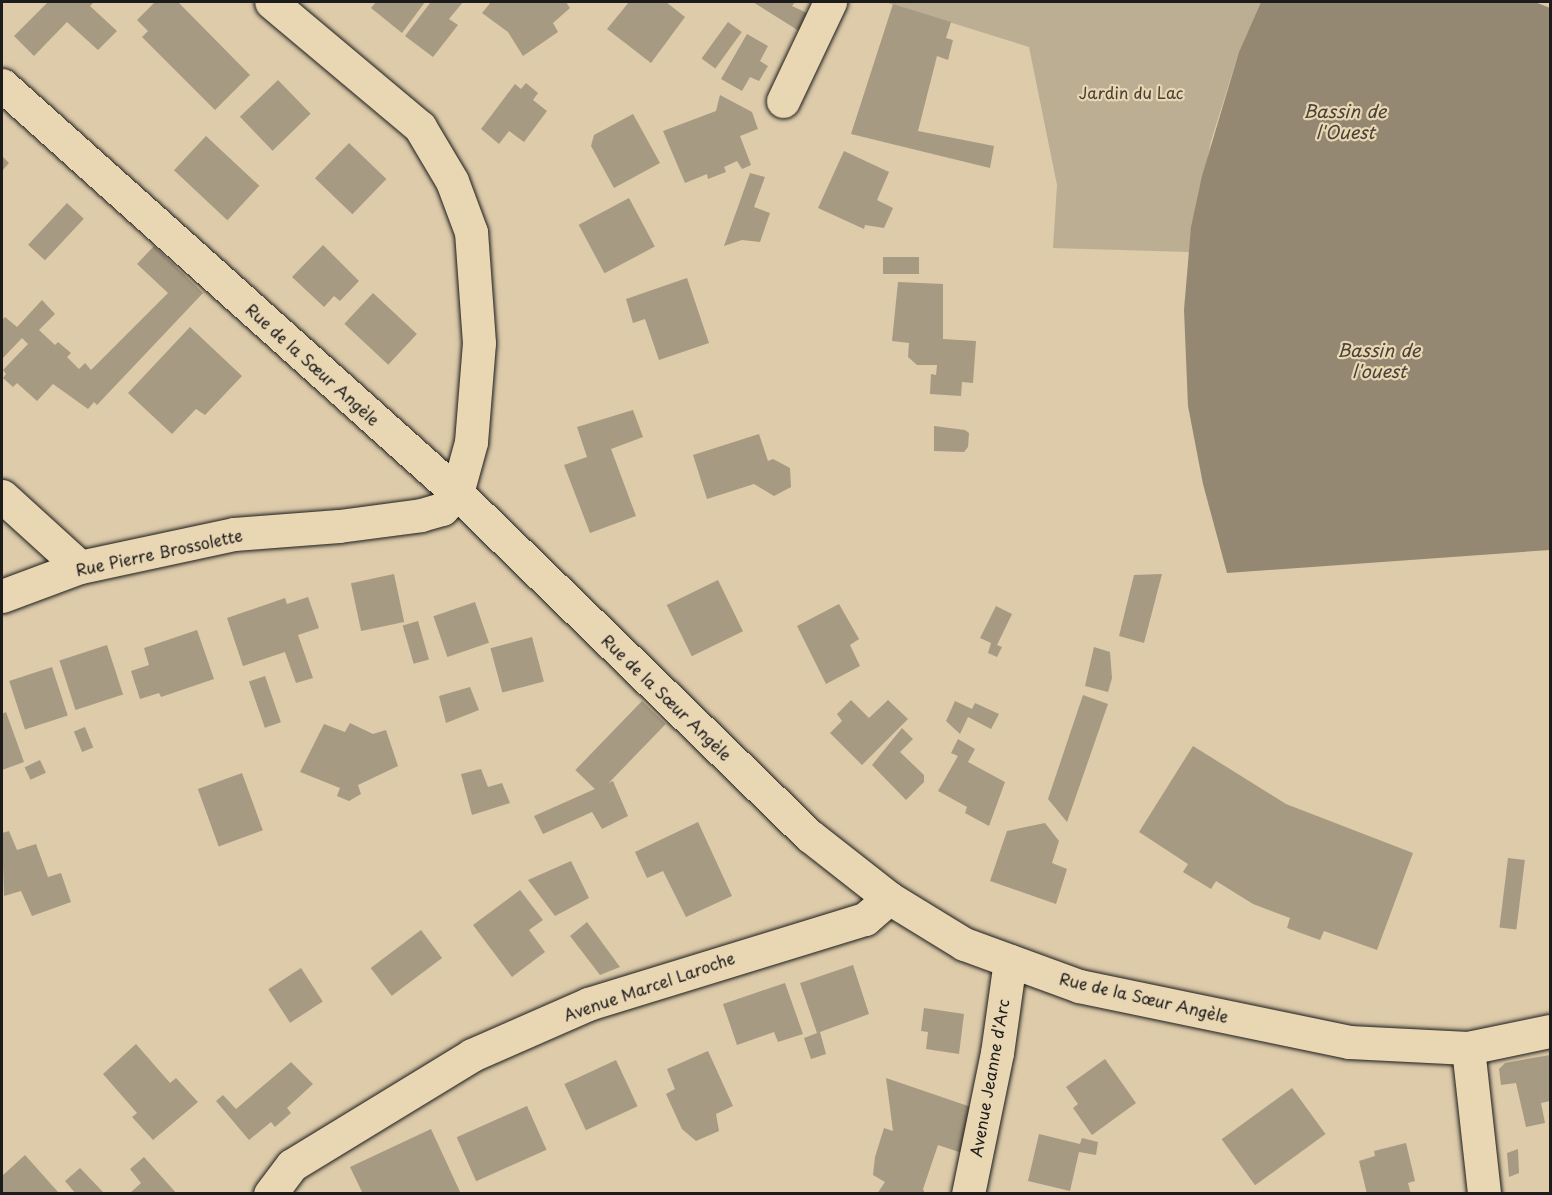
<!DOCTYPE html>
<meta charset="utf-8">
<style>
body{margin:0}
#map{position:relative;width:1552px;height:1195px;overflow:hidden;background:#ddcbaa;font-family:"Playpen Sans",sans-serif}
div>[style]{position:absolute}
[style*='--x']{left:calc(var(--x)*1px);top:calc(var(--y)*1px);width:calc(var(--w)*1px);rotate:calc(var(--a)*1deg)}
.green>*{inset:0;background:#bcae92}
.water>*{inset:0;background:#948873}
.building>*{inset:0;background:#a79a82;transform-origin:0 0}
.roads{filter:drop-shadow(0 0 2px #1c1c1c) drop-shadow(0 0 2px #1c1c1c)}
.minor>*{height:33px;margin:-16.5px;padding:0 16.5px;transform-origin:16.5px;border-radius:16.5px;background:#e9d6b3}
span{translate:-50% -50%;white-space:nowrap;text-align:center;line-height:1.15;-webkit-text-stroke:4.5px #e9d6b3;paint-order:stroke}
.park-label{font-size:16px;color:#44403a}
.street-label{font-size:16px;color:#1c1c1c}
.water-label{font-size:18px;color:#46423a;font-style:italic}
.frame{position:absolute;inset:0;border:3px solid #1c1c1c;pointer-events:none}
</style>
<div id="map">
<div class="green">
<i style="clip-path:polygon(885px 2px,1261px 2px,1239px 52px,1211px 141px,1189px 252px,1053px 248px,1057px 185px,1029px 47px)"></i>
</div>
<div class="water">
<i style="clip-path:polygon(1261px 2px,1535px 2px,1550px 8px,1550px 550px,1227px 573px,1203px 484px,1188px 406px,1184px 310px,1191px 227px,1202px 176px,1239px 52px)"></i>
</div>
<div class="building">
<i style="clip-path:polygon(48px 2px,94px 2px,90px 6px,117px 31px,98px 50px,67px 22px,34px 56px,14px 36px)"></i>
<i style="clip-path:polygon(155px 2px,178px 2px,250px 75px,215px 110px,142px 37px,148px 31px,137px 20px)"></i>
<i style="clip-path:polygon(376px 2px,425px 2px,402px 33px,371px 8px)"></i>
<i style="clip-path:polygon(426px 2px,463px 2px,449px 19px,458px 25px,433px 57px,405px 36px,430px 3px)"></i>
<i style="clip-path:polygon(491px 2px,566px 2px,570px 8px,553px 23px,558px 32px,523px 56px,508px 32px,482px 13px)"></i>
<i style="clip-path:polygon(629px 2px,666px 2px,685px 17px,651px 63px,607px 29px)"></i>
<i style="clip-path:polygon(753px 2px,795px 2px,792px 6px,807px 13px,799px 31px)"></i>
<i style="clip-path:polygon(893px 4px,951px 22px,946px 38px,953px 40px,948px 60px,937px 56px,918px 131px,994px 146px,990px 168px,851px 134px)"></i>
<i style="left:728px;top:22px;width:17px;height:45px;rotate:36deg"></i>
<i style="clip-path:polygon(747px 34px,768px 46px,760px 61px,768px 66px,759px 81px,750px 77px,742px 91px,721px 79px)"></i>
<i style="left:278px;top:80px;width:47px;height:53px;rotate:46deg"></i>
<i style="clip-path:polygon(526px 83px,538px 93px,533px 100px,547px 111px,524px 142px,509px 131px,499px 144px,481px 129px,515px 84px,521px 89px)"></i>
<i style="clip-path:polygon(720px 95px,752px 112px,758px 129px,740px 136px,751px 165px,742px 169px,737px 161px,724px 167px,726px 172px,708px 179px,707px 174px,685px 183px,663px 131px,716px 111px)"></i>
<i style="clip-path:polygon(633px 114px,660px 163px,614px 188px,591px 146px,594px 135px)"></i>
<i style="left:206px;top:136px;width:73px;height:47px;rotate:43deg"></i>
<i style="left:349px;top:143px;width:52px;height:49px;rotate:44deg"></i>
<i style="clip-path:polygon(844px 151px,889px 172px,877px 200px,893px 208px,884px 228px,865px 225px,864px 229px,818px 208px)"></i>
<i style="clip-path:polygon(2px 156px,9px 163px,2px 171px)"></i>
<i style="clip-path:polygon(750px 173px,765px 177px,754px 207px,770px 213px,760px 242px,742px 240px,724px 246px)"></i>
<i style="left:629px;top:198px;width:55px;height:57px;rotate:62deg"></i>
<i style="left:67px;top:203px;width:23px;height:57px;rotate:43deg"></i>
<i style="clip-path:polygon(323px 245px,359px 281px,340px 301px,334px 296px,324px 307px,292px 277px)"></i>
<i style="clip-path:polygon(154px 246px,203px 293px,97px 405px,94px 402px,88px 409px,53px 384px,37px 401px,17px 383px,13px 387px,3px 378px,6px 374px,3px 370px,28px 344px,22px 338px,2px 359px,2px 320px,5px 317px,17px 327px,42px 300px,55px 314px,39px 330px,55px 345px,58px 342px,71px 353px,67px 357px,79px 369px,85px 363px,91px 370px,168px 293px,137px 264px)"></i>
<i style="left:919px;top:257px;width:17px;height:36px;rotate:90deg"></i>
<i style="clip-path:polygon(687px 278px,709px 343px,659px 360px,645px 319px,633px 323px,626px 299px)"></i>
<i style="clip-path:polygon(898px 282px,943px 284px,943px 339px,976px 341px,973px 383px,962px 382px,961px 396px,930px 394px,931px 374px,936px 375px,937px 365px,917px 365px,908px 357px,909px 343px,892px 341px)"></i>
<i style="left:373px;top:293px;width:60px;height:42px;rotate:43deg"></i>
<i style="clip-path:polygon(190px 327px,242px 376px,205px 415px,196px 409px,172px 434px,128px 393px)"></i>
<i style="clip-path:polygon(633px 410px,643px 437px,611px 449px,636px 516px,590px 533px,564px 465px,587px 457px,577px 427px)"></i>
<i style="clip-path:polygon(934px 426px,965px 430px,969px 433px,968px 447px,964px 452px,934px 451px)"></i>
<i style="clip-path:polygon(759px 434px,768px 461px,773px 459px,790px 468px,791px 487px,774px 496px,754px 484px,707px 499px,693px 455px)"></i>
<i style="left:394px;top:574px;width:49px;height:44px;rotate:78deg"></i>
<i style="clip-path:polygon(1162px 574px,1144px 643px,1119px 636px,1134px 575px)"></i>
<i style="left:718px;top:580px;width:57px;height:57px;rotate:64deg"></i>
<i style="clip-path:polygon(308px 597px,319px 628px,298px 635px,313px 678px,296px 683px,285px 652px,243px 666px,227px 618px,285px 598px,287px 604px)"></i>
<i style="left:475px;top:602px;width:43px;height:44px;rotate:71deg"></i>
<i style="clip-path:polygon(839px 604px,859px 639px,850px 645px,860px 666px,826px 684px,797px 626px)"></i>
<i style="clip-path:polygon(996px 606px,1012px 614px,997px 645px,1002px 647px,997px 657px,988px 653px,991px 643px,980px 638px)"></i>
<i style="left:418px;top:621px;width:40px;height:16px;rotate:74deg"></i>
<i style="clip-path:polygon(197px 630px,214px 679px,161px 697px,159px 693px,140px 699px,131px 671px,149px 665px,144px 648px)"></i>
<i style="left:532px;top:637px;width:46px;height:43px;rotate:75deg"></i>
<i style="left:107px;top:645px;width:52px;height:50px;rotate:72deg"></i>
<i style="clip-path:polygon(1094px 647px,1110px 652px,1112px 678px,1108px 692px,1085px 686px)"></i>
<i style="left:52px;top:667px;width:51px;height:45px;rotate:72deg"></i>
<i style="left:265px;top:676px;width:49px;height:17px;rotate:71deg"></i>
<i style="clip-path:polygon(470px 687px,479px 710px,446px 723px,439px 696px)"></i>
<i style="clip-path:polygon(1083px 695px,1108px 704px,1067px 822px,1048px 799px)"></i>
<i style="clip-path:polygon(851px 700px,869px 718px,888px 700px,908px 719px,862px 765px,830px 733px,842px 721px,837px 714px)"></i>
<i style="left:642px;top:701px;width:33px;height:96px;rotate:44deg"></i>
<i style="clip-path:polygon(955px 701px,972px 709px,975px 703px,999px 714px,991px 729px,968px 717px,960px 734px,946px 721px)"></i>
<i style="clip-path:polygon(6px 712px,24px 762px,2px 770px,2px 714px)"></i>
<i style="clip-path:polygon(350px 723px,373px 734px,386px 730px,398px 766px,358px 785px,361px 794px,349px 801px,337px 796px,340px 788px,300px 772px,324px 724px,345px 732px)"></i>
<i style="left:85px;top:727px;width:22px;height:12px;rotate:68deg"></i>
<i style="clip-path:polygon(902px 728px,913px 739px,900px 752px,924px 775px,924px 782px,906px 800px,872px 765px)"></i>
<i style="clip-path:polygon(958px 739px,975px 749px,968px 762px,1005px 782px,989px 826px,965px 813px,967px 807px,938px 791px,958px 756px,951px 753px)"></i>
<i style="clip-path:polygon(1193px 746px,1286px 804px,1413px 853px,1377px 950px,1324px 931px,1320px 940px,1287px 928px,1290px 918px,1253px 904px,1216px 881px,1211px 889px,1183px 872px,1188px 864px,1139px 832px)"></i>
<i style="left:40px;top:760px;width:14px;height:17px;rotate:65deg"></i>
<i style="clip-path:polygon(481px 769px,488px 787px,502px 783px,510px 803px,472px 815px,461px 774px)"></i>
<i style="left:242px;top:773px;width:61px;height:47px;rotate:70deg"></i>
<i style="clip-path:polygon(613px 781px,628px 816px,602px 829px,592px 812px,543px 834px,534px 816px)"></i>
<i style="clip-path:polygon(698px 822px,732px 896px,686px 917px,663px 871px,647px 878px,635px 852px)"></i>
<i style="clip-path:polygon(1045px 823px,1059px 841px,1052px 863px,1067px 869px,1056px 904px,990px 881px,1007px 831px)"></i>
<i style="clip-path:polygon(9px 831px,17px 850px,36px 844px,48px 877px,61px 873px,71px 902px,32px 916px,21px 891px,4px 896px,2px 833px)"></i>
<i style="left:1508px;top:858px;width:17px;height:70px;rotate:7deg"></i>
<i style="clip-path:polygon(571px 861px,589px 898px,555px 916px,528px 880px)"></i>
<i style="clip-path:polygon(520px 890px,543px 920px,529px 930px,545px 952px,512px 977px,473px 925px)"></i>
<i style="clip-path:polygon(587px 922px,620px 967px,600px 975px,570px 936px)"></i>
<i style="left:421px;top:930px;width:35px;height:63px;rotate:53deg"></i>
<i style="clip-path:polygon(853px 965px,869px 1014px,820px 1032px,826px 1054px,811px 1059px,804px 1038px,817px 1033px,800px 983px)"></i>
<i style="left:301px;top:968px;width:40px;height:39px;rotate:57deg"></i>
<i style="clip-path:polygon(785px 983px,803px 1034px,778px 1042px,774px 1032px,737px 1045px,723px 1004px)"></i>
<i style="clip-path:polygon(924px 1008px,964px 1014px,959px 1054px,926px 1049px,928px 1032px,921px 1031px)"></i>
<i style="clip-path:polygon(136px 1044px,170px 1083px,176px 1078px,198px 1102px,153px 1140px,132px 1117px,137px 1113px,103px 1074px)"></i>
<i style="clip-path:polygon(708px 1051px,733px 1106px,716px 1114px,719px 1131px,696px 1141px,682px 1129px,666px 1094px,675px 1089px,667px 1069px)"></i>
<i style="clip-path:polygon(1550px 1055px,1550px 1101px,1541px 1103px,1545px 1123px,1526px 1127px,1516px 1083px,1501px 1085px,1499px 1069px,1505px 1063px)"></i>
<i style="clip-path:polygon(1105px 1059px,1136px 1103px,1092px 1135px,1073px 1108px,1078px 1104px,1066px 1087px)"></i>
<i style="left:616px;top:1060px;width:51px;height:57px;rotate:65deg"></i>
<i style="clip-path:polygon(291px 1062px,313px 1084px,287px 1108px,291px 1113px,275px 1127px,271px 1122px,249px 1140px,216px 1101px,223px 1095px,236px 1109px)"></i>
<i style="clip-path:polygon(886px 1078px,971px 1107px,962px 1153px,938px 1145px,923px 1189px,925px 1194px,877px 1194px,885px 1182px,873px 1175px,875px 1157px,884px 1128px,893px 1131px)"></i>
<i style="left:1292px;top:1088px;width:57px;height:87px;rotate:54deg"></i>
<i style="left:527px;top:1106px;width:48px;height:77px;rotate:66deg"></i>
<i style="clip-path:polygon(431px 1129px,461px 1194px,363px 1194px,350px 1167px)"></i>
<i style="clip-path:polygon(1039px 1134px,1080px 1144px,1082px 1138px,1098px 1142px,1096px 1155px,1079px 1152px,1070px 1191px,1028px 1181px)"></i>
<i style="clip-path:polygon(1406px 1143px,1415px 1181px,1408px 1183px,1411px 1194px,1367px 1194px,1359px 1161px,1375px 1156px,1374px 1151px)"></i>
<i style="clip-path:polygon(1518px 1149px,1519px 1173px,1509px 1177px,1507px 1153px)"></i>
<i style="clip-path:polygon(25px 1155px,58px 1192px,56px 1194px,2px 1194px,2px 1176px)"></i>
<i style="clip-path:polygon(144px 1157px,177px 1194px,129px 1194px,141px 1183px,130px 1169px)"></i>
<i style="clip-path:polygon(80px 1168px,103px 1192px,76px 1194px,65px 1181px)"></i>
</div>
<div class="roads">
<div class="minor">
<i style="--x:2;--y:85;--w:611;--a:41.88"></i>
<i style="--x:457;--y:493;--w:492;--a:44.2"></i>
<i style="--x:810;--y:836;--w:100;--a:38.1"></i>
<i style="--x:889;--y:898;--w:88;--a:31.5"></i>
<i style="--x:964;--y:944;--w:122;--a:20.1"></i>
<i style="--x:1079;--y:986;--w:276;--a:11.7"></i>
<i style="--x:1349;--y:1042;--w:119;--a:2.9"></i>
<i style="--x:1468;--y:1048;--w:84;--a:-11.7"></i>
<i style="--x:783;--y:101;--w:110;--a:-64.6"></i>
<i style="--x:2;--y:496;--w:105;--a:42.3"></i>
<i style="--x:2;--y:596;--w:83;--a:-20.4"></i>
<i style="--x:80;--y:567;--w:157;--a:-12.1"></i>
<i style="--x:234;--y:534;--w:105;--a:-4.4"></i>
<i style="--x:339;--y:526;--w:83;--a:-7.6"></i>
<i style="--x:421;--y:515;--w:22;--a:-16"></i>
<i style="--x:442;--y:509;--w:22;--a:-47"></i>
<i style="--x:457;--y:493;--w:53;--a:-74.6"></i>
<i style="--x:471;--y:442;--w:99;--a:-85.4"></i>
<i style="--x:479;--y:343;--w:111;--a:-94.1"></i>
<i style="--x:471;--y:232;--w:54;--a:-110.4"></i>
<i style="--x:452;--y:181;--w:63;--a:-120.7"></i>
<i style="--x:420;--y:127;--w:194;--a:-140"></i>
<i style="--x:1468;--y:1048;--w:147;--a:83.7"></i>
<i style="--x:270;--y:1194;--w:36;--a:-53"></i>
<i style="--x:292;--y:1165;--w:211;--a:-31.4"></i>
<i style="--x:472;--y:1055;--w:127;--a:-23.7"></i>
<i style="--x:588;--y:1004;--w:290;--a:-17.1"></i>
<i style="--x:865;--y:919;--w:32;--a:-41"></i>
<i style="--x:968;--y:1194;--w:144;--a:-78.4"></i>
<i style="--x:997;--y:1053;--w:93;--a:-82"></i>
</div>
</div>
<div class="park-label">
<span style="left:1131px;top:92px">Jardin du Lac</span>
</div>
<div class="street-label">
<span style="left:313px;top:364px;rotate:42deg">Rue de la Sœur Angèle</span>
<span style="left:159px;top:552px;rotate:-12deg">Rue Pierre Brossolette</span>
<span style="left:667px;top:697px;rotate:44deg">Rue de la Sœur Angèle</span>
<span style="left:649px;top:986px;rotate:-19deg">Avenue Marcel Laroche</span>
<span style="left:1144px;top:997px;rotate:13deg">Rue de la Sœur Angèle</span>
<span style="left:989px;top:1078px;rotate:-80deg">Avenue Jeanne d'Arc</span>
</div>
<div class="water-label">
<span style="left:1345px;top:122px">Bassin de<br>l'Ouest</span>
<span style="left:1379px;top:361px">Bassin de<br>l'ouest</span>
</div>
<div class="frame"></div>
</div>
